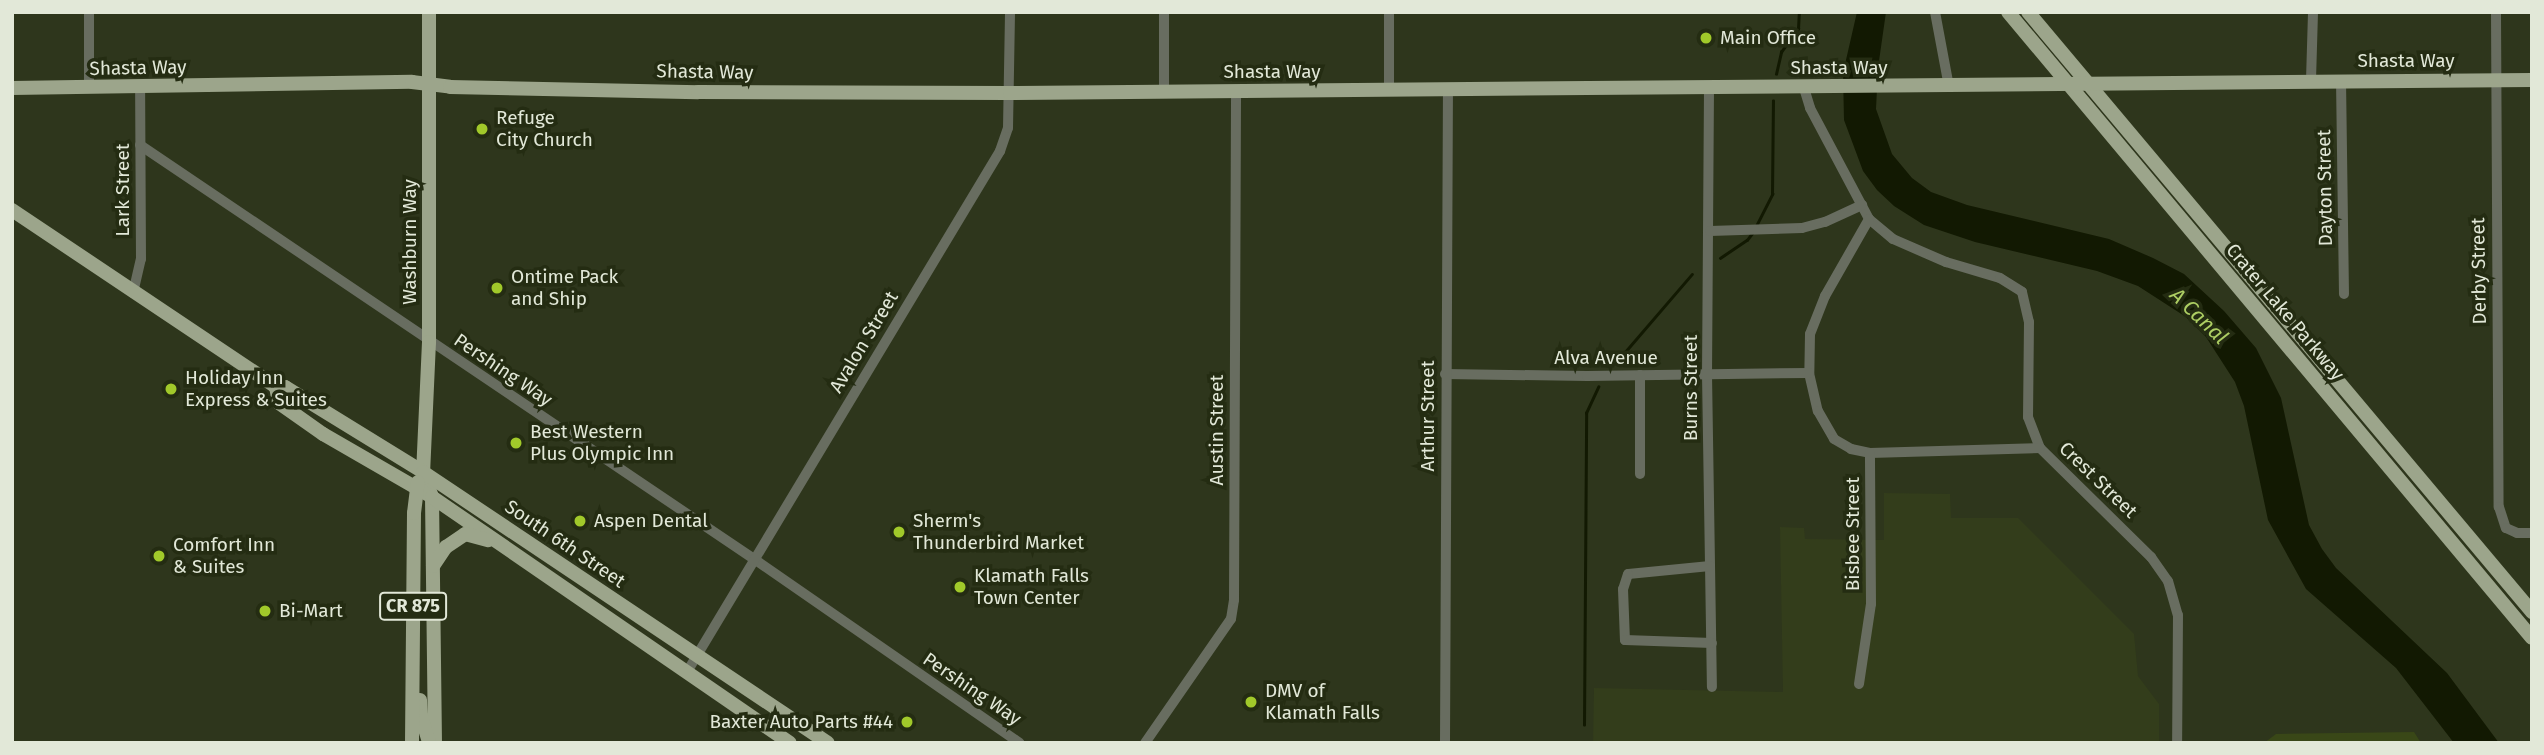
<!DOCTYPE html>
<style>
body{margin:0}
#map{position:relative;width:2544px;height:755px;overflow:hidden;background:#2e361c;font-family:"Fira Sans",sans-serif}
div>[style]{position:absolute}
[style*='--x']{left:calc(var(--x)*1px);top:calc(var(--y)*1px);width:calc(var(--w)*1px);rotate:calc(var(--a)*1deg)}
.built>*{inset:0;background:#333d1b}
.green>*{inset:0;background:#394717}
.water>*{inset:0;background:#121902}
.stream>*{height:2.5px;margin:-1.25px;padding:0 1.25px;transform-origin:1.25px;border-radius:1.25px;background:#121902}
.minor>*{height:10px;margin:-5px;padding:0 5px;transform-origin:5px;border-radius:5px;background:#686d60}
.major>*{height:14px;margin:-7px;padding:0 7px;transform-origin:7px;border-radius:7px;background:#9ca58b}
.dots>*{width:19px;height:19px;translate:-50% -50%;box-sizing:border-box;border:4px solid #242c12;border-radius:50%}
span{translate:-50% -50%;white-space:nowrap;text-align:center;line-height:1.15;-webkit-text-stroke:7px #242c12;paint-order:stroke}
.shield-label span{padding:2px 5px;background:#242c12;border:2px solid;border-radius:5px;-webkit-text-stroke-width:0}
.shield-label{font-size:18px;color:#e2e8d8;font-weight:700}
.poi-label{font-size:19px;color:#e2e8d8}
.left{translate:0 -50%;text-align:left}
.right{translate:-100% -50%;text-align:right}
.street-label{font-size:19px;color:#e2e8d8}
.water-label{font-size:21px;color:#adce63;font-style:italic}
.frame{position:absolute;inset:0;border:14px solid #e2e8d8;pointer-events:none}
</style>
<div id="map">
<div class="built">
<i style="clip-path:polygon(1884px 493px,1950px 494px,1951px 518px,2018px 518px,2134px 634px,2138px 676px,2159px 704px,2159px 743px,1593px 743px,1594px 688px,1783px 692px,1780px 527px,1804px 528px,1805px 539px,1884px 540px)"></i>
</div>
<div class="green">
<i style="clip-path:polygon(2414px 732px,2421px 743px,2264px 743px,2276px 734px)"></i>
</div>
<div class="water">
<i style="clip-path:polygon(1857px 12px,1886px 12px,1878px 68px,1876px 109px,1892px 154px,1912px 178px,1931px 192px,1967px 205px,2109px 239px,2153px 258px,2184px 274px,2224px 311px,2256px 348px,2281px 398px,2309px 525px,2322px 549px,2336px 568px,2447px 673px,2499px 743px,2454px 743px,2396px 668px,2306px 589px,2268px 520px,2244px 406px,2235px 382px,2206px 337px,2186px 317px,2138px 286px,2097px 271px,1975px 242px,1924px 225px,1894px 206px,1877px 190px,1863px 171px,1844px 120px,1843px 73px)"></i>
</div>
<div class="stream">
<i style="--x:1776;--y:74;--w:23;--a:-77"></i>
<i style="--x:1781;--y:52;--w:29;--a:-54"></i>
<i style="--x:1798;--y:29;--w:17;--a:-87"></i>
<i style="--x:1756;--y:226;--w:36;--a:-63"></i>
<i style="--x:1772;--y:194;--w:93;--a:-89.4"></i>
<i style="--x:1720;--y:258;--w:32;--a:-34"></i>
<i style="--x:1747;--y:240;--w:10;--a:-53"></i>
<i style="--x:1618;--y:360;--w:113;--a:-49.3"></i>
<i style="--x:1584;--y:725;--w:312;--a:-89.6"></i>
<i style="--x:1586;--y:413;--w:29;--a:-65"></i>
</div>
<div class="minor">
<i style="--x:89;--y:12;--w:76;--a:90"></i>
<i style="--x:1935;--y:12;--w:76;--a:79.4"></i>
<i style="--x:2496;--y:12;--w:495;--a:89.7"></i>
<i style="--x:2499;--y:507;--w:22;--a:72"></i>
<i style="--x:2506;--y:528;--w:12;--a:24"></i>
<i style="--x:2517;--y:533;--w:15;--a:0"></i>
<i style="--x:2311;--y:80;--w:68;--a:-88.3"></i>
<i style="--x:2341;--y:80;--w:214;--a:89.2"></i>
<i style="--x:1804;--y:88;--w:21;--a:73"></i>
<i style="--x:1810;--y:108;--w:126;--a:62"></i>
<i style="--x:1869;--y:219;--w:31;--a:40"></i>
<i style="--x:1893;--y:239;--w:58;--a:23.5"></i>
<i style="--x:1946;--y:262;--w:56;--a:16.5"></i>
<i style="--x:2000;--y:278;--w:26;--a:32"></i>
<i style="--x:2022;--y:292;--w:31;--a:77"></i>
<i style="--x:2029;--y:322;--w:95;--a:90.6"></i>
<i style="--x:2028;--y:417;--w:33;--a:69"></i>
<i style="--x:2040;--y:448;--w:156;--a:44.5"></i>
<i style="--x:2151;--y:557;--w:29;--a:55"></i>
<i style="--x:2168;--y:581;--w:35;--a:74"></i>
<i style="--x:2178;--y:615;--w:128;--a:90.4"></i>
<i style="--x:1709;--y:89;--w:285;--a:90.4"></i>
<i style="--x:1707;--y:374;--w:313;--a:89.1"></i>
<i style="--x:1389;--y:90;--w:78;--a:-90"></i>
<i style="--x:1164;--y:92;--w:80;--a:-90"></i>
<i style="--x:140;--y:145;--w:741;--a:33.99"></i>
<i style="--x:754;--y:559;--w:323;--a:34.7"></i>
<i style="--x:1869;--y:219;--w:89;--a:119.7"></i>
<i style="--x:1825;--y:296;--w:41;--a:111.5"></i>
<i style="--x:1810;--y:334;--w:39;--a:91"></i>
<i style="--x:1809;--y:373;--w:39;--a:77"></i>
<i style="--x:1818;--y:411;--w:32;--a:60"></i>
<i style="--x:1834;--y:439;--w:20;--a:30"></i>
<i style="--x:1851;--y:449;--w:19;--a:12"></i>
<i style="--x:1870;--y:453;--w:170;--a:-1.7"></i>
<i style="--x:1710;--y:231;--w:92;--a:-1.9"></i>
<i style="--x:1802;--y:228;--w:24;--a:-15"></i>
<i style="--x:1825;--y:222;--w:41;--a:-24.7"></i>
<i style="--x:133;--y:293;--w:35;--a:-77"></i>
<i style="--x:141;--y:259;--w:172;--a:-90.3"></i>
<i style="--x:1445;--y:374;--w:142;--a:0.8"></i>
<i style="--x:1587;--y:376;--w:222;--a:-0.8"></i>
<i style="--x:1640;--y:474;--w:99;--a:-90"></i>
<i style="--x:1710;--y:566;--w:82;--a:174.4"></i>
<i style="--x:1628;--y:574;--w:16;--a:108"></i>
<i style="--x:1623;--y:589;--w:51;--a:87.8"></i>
<i style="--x:1625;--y:640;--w:87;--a:2"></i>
<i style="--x:687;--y:672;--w:608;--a:-59"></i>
<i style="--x:1000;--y:151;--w:24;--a:-71"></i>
<i style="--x:1008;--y:128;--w:116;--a:-89"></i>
<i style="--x:1859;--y:684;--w:81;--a:-81.5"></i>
<i style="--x:1871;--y:604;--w:151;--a:-90.4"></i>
<i style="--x:1145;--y:743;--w:151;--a:-55.3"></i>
<i style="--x:1231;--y:619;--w:19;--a:-81"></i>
<i style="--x:1234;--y:600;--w:509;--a:-89.77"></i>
<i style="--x:1445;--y:743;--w:653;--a:-89.74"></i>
</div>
<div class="major">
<i style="--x:429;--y:12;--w:330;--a:90"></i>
<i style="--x:429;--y:342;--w:130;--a:92.6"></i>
<i style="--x:423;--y:472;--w:27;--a:70"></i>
<i style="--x:432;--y:497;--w:246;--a:89.3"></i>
<i style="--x:2008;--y:12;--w:816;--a:50.07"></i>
<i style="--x:2028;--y:12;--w:784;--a:49.97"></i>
<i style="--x:12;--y:88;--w:400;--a:-0.9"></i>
<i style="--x:412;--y:82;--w:38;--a:7"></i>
<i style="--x:450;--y:87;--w:248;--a:1.2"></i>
<i style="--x:698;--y:92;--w:312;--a:0.2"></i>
<i style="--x:1010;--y:93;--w:1522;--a:-0.49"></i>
<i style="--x:12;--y:210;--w:318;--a:33.8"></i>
<i style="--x:276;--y:387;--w:9;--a:0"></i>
<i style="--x:285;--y:387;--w:162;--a:31.6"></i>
<i style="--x:423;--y:472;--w:487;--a:33.8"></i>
<i style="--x:276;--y:387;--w:16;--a:79"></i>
<i style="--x:279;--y:403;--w:54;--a:35.2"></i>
<i style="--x:323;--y:434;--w:126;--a:30"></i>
<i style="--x:432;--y:497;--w:434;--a:34.5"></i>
<i style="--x:433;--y:566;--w:23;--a:-56"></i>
<i style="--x:446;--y:547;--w:23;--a:-34"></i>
<i style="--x:465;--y:534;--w:24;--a:15"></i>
<i style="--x:420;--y:700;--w:16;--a:86"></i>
<i style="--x:421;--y:716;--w:28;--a:73"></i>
<i style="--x:412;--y:743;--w:230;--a:-89.5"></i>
<i style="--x:414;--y:513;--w:31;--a:-83"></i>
</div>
<div class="dots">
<i style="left:1706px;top:38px;background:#a1c92a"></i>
<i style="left:482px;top:129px;background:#a1c92a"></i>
<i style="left:497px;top:288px;background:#a1c92a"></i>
<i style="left:171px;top:389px;background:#a1c92a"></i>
<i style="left:516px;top:443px;background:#a1c92a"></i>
<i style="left:580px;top:521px;background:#a1c92a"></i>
<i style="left:899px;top:532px;background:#a1c92a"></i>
<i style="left:159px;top:556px;background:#a1c92a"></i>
<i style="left:960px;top:587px;background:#a1c92a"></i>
<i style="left:265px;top:611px;background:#a1c92a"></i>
<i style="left:1251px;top:702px;background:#a1c92a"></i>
<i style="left:907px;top:722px;background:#a1c92a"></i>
</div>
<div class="shield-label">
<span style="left:413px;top:606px">CR 875</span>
</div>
<div class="poi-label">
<span class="left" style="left:1720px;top:38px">Main Office</span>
<span class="left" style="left:496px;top:129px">Refuge<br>City Church</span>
<span class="left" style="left:511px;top:288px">Ontime Pack<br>and Ship</span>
<span class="left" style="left:185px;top:389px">Holiday Inn<br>Express &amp; Suites</span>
<span class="left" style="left:530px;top:443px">Best Western<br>Plus Olympic Inn</span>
<span class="left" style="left:594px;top:521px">Aspen Dental</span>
<span class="left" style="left:913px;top:532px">Sherm's<br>Thunderbird Market</span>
<span class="left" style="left:173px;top:556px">Comfort Inn<br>&amp; Suites</span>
<span class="left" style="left:974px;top:587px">Klamath Falls<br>Town Center</span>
<span class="left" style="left:279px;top:611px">Bi-Mart</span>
<span class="left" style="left:1265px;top:702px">DMV of<br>Klamath Falls</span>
<span class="right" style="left:893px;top:722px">Baxter Auto Parts #44</span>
</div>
<div class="street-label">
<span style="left:2406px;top:61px">Shasta Way</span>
<span style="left:138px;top:68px;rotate:-1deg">Shasta Way</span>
<span style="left:1839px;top:68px">Shasta Way</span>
<span style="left:705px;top:72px;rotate:1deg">Shasta Way</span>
<span style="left:1272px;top:72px">Shasta Way</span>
<span style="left:2325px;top:188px;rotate:-91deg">Dayton Street</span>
<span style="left:123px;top:190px;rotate:-90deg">Lark Street</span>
<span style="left:410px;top:242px;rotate:-90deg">Washburn Way</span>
<span style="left:2479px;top:271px;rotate:-91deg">Derby Street</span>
<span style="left:2285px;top:312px;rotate:50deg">Crater Lake Parkway</span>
<span style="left:864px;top:342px;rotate:-59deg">Avalon Street</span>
<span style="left:1606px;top:358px">Alva Avenue</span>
<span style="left:503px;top:370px;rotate:34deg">Pershing Way</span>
<span style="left:1691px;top:388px;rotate:-90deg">Burns Street</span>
<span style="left:1428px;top:416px;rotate:-90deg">Arthur Street</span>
<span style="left:1217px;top:430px;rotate:-90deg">Austin Street</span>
<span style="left:2098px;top:480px;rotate:44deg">Crest Street</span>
<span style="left:1853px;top:534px;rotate:-90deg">Bisbee Street</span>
<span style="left:565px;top:544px;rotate:34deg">South 6th Street</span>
<span style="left:972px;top:689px;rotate:34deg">Pershing Way</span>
</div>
<div class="water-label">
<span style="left:2199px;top:316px;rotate:44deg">A Canal</span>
</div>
<div class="frame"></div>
</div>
